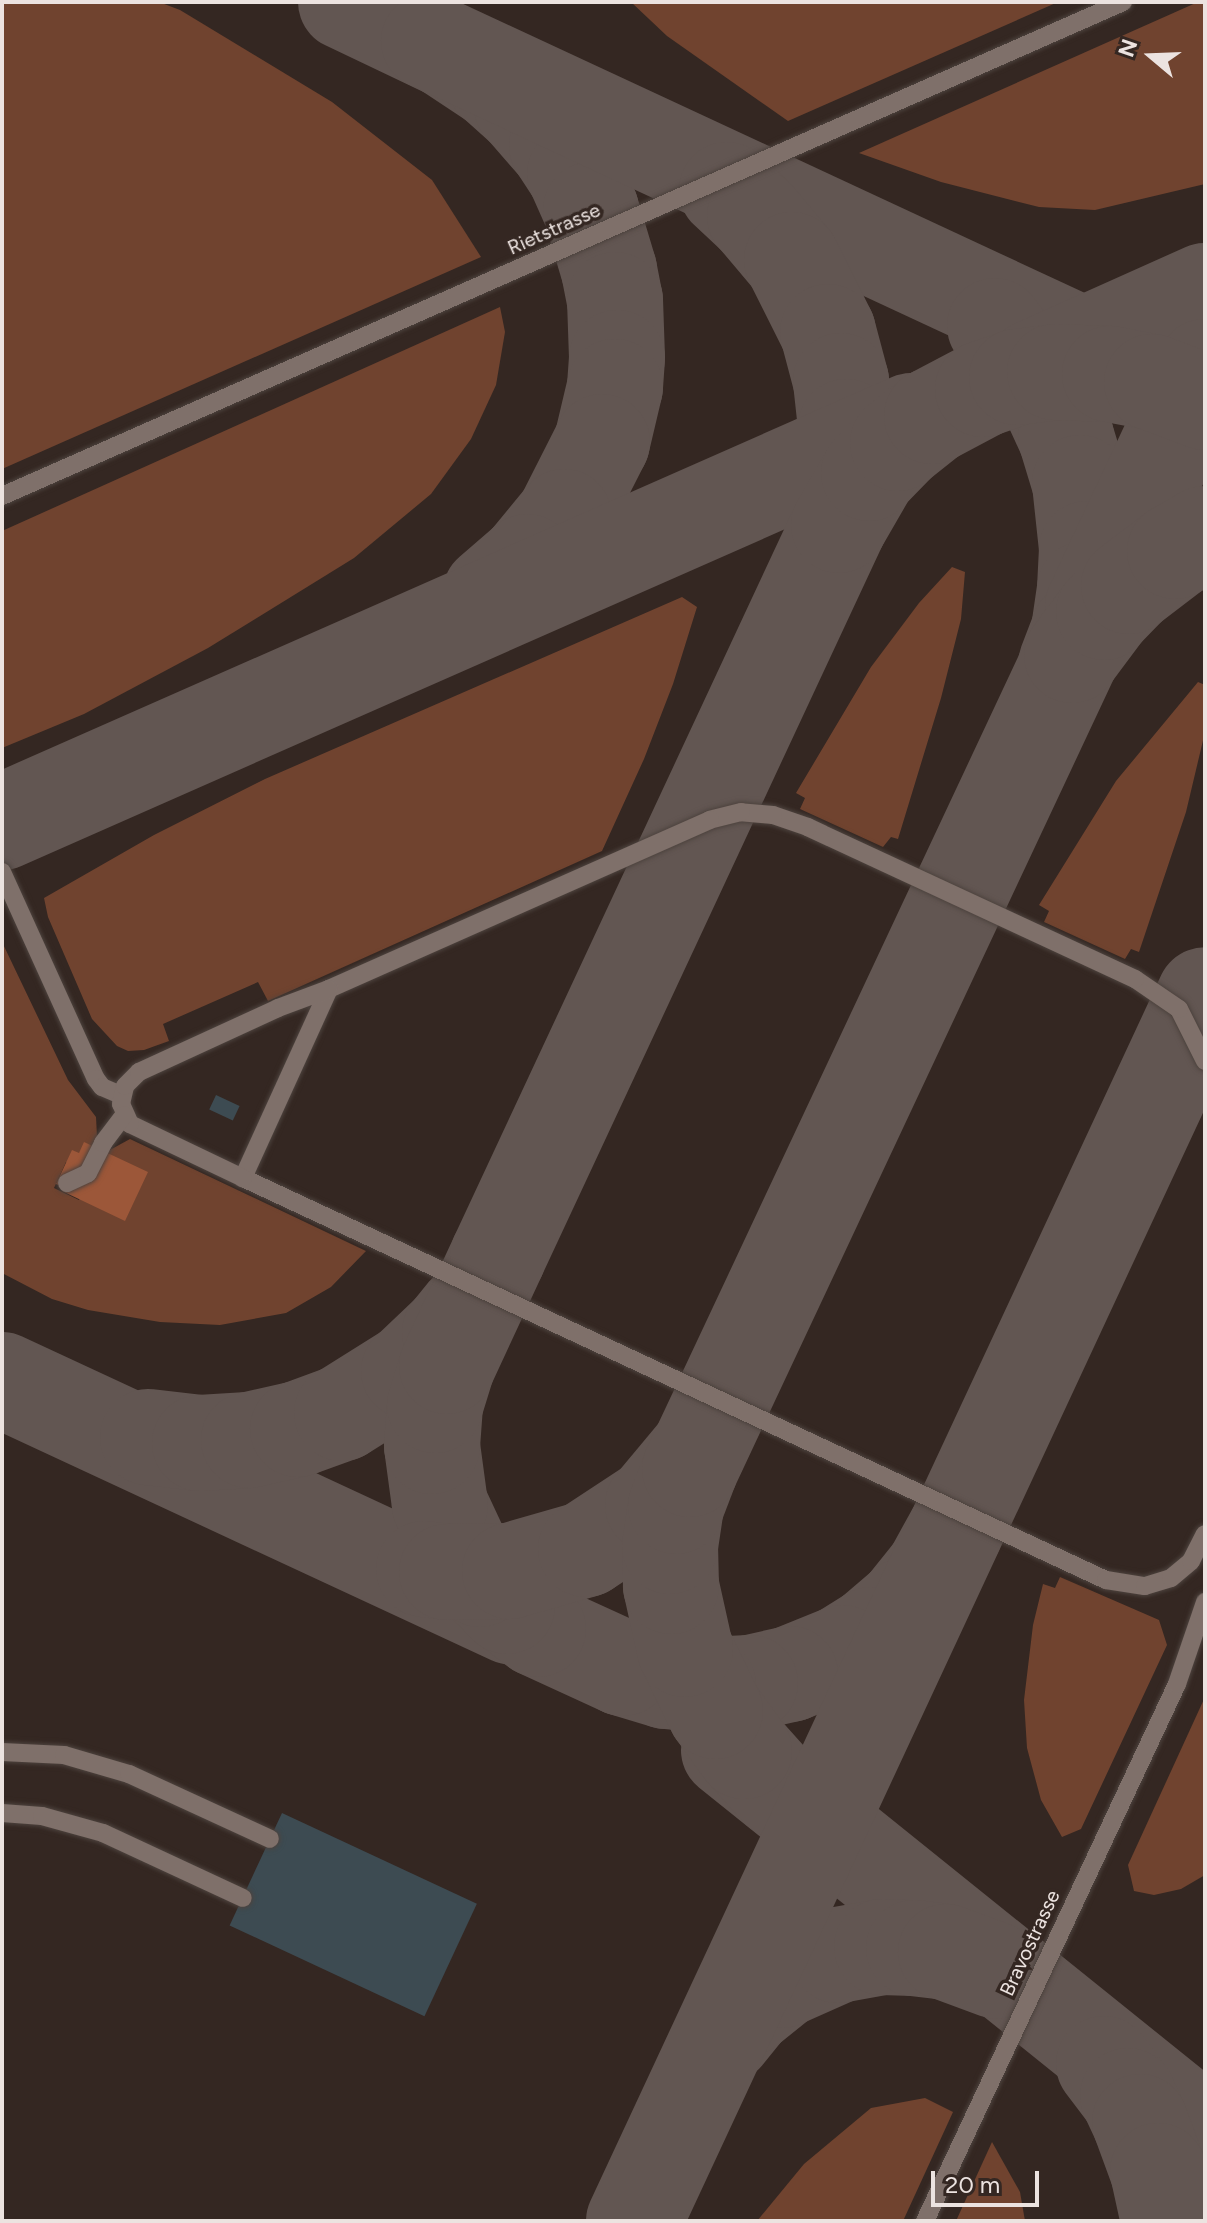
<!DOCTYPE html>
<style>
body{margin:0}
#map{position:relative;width:1207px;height:2223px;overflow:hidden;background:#342722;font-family:Figtree,sans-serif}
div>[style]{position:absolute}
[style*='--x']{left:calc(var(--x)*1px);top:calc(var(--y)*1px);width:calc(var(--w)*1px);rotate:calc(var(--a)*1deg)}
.green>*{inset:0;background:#70432f}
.water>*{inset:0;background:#9c5739}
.taxiway>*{height:96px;margin:-48px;padding:0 48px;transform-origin:48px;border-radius:48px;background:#625652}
.building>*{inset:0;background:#3d4b52;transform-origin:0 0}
.roads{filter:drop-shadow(0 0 2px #4d433e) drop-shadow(0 0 2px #4d433e)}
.service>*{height:18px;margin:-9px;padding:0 9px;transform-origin:9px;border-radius:9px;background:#7f706a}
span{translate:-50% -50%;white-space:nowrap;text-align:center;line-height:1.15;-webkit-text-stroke:7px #342722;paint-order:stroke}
.street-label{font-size:20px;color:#ece3e0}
.frame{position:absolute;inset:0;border:4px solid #ece3e0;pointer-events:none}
.north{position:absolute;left:1111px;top:16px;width:80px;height:80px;-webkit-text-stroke:6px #342722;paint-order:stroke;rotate:289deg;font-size:22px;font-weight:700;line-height:32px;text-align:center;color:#ece3e0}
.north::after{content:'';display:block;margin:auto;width:28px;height:36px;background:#ece3e0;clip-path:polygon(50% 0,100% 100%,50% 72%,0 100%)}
.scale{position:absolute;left:931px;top:2171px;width:108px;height:36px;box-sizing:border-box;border:4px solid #ece3e0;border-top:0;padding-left:10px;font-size:24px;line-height:28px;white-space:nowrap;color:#ece3e0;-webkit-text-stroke:6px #342722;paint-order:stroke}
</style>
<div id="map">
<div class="green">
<i style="clip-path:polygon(2px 2px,159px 2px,180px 10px,332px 102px,432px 180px,481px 257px,2px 469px)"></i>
<i style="clip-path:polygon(631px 2px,1058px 2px,788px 121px,667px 36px)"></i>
<i style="clip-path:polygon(1198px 2px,1205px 2px,1205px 184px,1095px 210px,1039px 207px,941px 182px,859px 153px)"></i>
<i style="clip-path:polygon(500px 307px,505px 332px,496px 385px,471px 439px,431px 494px,354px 558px,208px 648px,84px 714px,2px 748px,2px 531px)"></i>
<i style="clip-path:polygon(952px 567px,965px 572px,961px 619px,941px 698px,898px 839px,891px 837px,883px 847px,800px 809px,805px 798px,796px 793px,871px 667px,919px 603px)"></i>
<i style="clip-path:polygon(682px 597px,697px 607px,673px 684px,644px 759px,602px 851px,268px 1001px,258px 982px,163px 1024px,169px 1041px,144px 1050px,128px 1051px,117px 1046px,92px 1019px,48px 917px,44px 898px,154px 835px,265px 779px)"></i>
<i style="clip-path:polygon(1198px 682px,1205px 685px,1205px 732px,1186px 812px,1139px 952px,1131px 949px,1125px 959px,1044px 922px,1049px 911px,1039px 905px,1116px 781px)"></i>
<i style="clip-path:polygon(2px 942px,68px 1080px,96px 1117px,97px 1136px,87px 1157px,77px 1166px,66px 1162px,54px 1188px,79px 1200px,108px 1151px,130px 1139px,366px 1251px,331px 1287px,286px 1313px,220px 1325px,160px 1322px,88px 1310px,52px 1299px,2px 1273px)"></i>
<i style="clip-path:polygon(1060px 1577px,1159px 1620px,1167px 1645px,1081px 1829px,1062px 1837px,1041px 1800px,1027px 1748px,1024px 1700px,1033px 1625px,1043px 1584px,1055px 1588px)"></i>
<i style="clip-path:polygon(1205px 1697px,1205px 1875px,1181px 1889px,1154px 1895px,1134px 1891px,1128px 1865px)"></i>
<i style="clip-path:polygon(925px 2098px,953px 2112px,903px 2221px,757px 2221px,804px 2164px,871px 2108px)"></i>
<i style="clip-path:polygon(992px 2142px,1020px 2192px,1025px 2221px,956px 2221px)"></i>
</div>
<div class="water">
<i style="clip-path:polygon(84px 1142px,148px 1172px,125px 1221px,62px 1191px,63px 1187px,56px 1184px,72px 1150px,79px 1153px)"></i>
</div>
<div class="taxiway">
<i style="--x:346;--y:2;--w:112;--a:25.4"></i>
<i style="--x:447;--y:50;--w:58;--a:33.7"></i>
<i style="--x:495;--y:82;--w:36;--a:42"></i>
<i style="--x:522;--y:106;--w:53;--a:48.8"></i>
<i style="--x:557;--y:146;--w:33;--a:57"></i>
<i style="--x:575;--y:174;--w:39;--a:66"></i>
<i style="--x:591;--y:210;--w:63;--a:73.3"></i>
<i style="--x:609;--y:270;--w:31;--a:79"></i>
<i style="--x:615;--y:300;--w:58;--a:88"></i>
<i style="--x:617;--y:358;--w:29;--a:94"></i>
<i style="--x:615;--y:387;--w:57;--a:103.3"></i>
<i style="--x:602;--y:442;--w:84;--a:116.9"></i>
<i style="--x:564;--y:517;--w:58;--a:129.4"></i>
<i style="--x:527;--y:562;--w:48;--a:139.3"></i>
<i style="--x:429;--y:41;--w:766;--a:24.93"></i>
<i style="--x:727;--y:190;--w:38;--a:43"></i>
<i style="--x:755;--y:216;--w:57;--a:49.9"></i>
<i style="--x:792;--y:260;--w:80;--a:63.4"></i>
<i style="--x:828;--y:332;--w:51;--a:75.1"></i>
<i style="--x:841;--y:381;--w:46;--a:83.8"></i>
<i style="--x:846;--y:427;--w:45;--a:91.3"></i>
<i style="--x:845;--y:472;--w:39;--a:100"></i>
<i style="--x:995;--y:326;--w:82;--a:52.4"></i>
<i style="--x:1045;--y:391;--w:51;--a:65.5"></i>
<i style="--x:1066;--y:437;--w:48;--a:73.1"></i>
<i style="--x:1080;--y:483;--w:66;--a:83.9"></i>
<i style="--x:1087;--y:549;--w:40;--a:92.9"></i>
<i style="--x:1085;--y:589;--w:41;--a:98.3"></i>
<i style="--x:1079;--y:630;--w:36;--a:111"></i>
<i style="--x:1035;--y:367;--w:186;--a:-24.1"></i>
<i style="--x:1093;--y:606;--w:264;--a:-64.9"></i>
<i style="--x:2;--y:822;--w:994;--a:-23.8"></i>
<i style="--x:2;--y:1380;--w:562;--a:24.92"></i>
<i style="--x:148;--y:1437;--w:52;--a:6.6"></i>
<i style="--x:200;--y:1443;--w:49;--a:-3.5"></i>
<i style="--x:249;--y:1440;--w:50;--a:-12.7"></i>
<i style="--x:298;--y:1429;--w:47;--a:-20"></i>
<i style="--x:342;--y:1413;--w:79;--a:-32.1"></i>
<i style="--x:409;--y:1371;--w:57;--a:-43.6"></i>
<i style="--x:450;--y:1332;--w:26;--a:-51"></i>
<i style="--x:955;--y:1531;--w:46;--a:118.8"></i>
<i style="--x:933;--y:1571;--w:45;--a:128.7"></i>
<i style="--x:905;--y:1606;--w:45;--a:139.5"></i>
<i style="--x:871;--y:1635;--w:34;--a:148"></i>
<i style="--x:842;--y:1653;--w:56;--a:158"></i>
<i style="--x:790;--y:1674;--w:41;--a:167.3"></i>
<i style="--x:750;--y:1683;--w:42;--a:177.3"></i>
<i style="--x:708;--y:1685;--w:42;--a:-174.6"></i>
<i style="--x:666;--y:1681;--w:45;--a:-163.2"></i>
<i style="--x:623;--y:1668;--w:94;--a:-155.4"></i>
<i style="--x:538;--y:1629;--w:39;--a:-143"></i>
<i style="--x:507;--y:1606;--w:38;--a:-135"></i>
<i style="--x:480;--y:1579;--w:35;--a:-123"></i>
<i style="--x:461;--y:1550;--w:50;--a:-115"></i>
<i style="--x:440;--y:1505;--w:60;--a:-97.7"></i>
<i style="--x:432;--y:1446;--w:41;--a:-85.8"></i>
<i style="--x:435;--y:1405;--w:41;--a:-72.9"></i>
<i style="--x:447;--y:1366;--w:121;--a:-65.1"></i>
<i style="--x:498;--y:1256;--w:807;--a:-64.99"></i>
<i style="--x:839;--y:525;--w:60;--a:-60"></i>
<i style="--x:869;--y:473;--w:42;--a:-46"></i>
<i style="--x:898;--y:443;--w:43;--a:-38.5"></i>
<i style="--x:932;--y:416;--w:58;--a:-27.9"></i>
<i style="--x:983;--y:389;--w:36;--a:-19"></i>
<i style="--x:1017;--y:377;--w:38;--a:-7"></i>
<i style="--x:1055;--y:372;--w:55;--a:2.1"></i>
<i style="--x:1110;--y:374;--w:43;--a:10.8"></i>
<i style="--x:1152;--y:382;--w:57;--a:20.7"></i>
<i style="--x:424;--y:1569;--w:23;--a:7"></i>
<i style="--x:447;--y:1572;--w:63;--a:-0.9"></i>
<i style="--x:510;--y:1571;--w:79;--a:-16.1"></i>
<i style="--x:586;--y:1549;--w:80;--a:-33.3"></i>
<i style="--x:653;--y:1505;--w:70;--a:-50.2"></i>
<i style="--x:729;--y:1750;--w:611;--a:38.82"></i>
<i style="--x:779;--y:1790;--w:52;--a:-131.9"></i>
<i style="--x:744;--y:1751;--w:49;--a:-125.9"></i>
<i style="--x:715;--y:1711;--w:69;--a:-115.8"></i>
<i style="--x:685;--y:1649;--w:65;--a:-102.5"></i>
<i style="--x:671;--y:1586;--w:40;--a:-91.4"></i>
<i style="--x:670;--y:1546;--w:40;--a:-81.5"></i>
<i style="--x:676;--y:1506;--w:40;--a:-69"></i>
<i style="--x:690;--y:1469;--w:899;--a:-64.86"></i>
<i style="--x:1072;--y:655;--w:54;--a:-53.3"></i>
<i style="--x:1104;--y:612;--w:36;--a:-46"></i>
<i style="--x:1129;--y:586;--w:58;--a:-37.3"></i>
<i style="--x:1175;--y:551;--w:34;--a:-30"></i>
<i style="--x:725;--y:2035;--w:35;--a:-51"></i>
<i style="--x:747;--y:2008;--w:45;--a:-38.7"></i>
<i style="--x:782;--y:1980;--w:61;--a:-24.1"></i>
<i style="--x:838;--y:1955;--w:45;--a:-10.3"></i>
<i style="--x:882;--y:1947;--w:32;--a:2"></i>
<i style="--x:914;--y:1948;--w:32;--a:7"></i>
<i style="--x:946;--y:1952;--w:54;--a:20.4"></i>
<i style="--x:1104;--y:2064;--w:40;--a:53"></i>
<i style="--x:1128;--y:2096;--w:29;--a:65"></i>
<i style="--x:1140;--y:2122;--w:52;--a:69.8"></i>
<i style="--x:1158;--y:2171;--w:51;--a:77.6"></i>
<i style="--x:634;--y:2221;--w:1352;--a:-65.03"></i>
</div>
<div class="building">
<i style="left:216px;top:1095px;width:26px;height:16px;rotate:25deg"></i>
<i style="left:282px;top:1813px;width:215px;height:124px;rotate:25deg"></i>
</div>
<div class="roads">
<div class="service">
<i style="--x:2;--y:496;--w:1225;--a:-23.78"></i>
<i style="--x:2;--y:872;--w:227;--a:65.6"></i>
<i style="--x:96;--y:1079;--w:10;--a:53"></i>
<i style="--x:102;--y:1087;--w:21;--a:23"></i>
<i style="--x:1205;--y:1061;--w:58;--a:-116.6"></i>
<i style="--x:1179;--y:1009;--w:53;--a:-145.7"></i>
<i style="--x:1135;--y:979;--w:361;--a:-155.1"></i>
<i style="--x:808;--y:827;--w:37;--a:-161"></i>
<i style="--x:773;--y:815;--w:32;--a:-175"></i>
<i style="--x:741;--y:812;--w:32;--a:166"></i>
<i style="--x:710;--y:820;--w:417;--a:156.1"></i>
<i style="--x:329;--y:989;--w:208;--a:114.5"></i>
<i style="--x:243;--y:1178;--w:952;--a:24.98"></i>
<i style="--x:1106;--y:1580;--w:39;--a:9"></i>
<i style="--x:1145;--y:1586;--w:27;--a:-17"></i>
<i style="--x:1171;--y:1578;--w:26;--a:-40"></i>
<i style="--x:1191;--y:1561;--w:30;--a:-63"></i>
<i style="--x:243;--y:1178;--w:125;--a:-154.5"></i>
<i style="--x:130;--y:1124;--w:22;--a:-114"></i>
<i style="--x:121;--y:1104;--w:18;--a:-77"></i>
<i style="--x:125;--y:1086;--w:20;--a:-45"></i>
<i style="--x:139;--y:1072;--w:153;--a:-24.7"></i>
<i style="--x:278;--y:1008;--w:54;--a:-20.4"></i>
<i style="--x:67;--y:1183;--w:23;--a:-25"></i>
<i style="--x:88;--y:1173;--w:34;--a:-63"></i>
<i style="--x:103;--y:1143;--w:35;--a:-53"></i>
<i style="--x:2;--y:1752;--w:62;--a:2.8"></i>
<i style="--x:64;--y:1755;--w:68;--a:16.3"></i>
<i style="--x:129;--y:1774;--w:155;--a:24.7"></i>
<i style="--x:2;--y:1813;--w:40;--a:4.3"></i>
<i style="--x:42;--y:1816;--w:63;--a:15.6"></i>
<i style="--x:103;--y:1833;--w:154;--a:24.9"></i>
<i style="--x:925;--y:2221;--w:593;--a:-64.86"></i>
<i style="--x:1177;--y:1684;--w:87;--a:-71.1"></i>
</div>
</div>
<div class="street-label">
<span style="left:554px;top:229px;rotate:-24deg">Rietstrasse</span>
<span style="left:1030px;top:1943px;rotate:-65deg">Bravostrasse</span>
</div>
<div class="frame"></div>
<div class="north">N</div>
<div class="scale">20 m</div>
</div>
